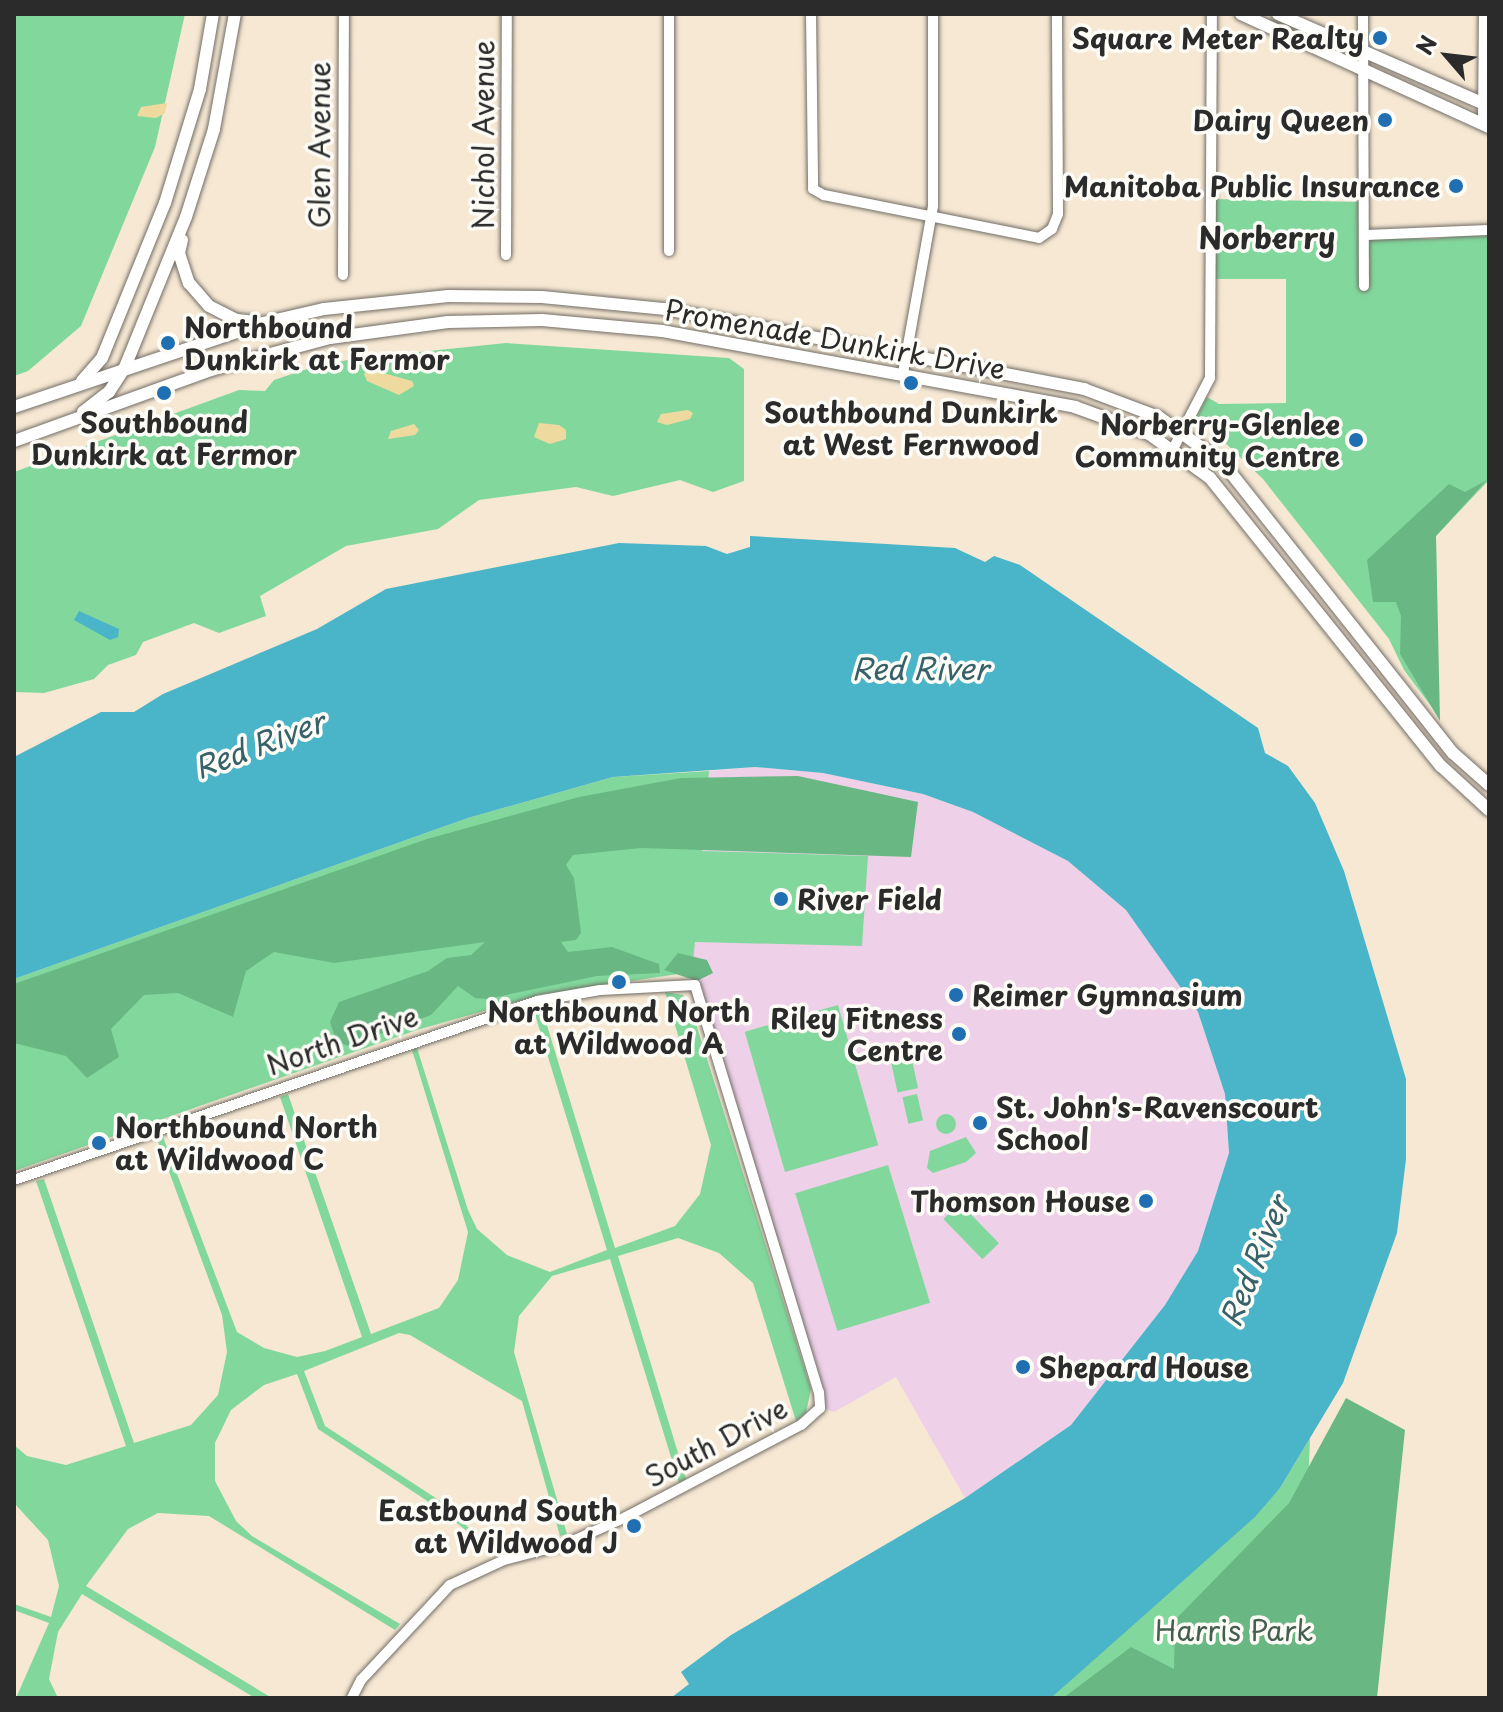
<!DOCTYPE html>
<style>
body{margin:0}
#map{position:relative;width:1503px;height:1712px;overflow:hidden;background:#f6e8d3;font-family:"Playpen Sans",sans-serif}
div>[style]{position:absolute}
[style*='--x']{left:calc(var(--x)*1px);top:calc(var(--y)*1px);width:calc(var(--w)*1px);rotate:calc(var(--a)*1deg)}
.built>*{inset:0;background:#eed0e8}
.green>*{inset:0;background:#82d89c;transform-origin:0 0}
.round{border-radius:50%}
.forest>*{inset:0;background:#69b884}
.sand>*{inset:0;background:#eeda9e}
.water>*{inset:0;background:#4ab5c8}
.roads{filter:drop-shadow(0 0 2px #726d66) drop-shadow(0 0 2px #726d66)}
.minor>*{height:10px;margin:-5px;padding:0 5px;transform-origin:5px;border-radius:5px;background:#fff}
.major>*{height:12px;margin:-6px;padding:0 6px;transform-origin:6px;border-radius:6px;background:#fff}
.dots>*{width:22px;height:22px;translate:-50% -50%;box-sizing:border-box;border:4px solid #fdfcf7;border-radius:50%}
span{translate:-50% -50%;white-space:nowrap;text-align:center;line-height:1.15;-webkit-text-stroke:7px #fdfcf7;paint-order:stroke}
.poi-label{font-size:28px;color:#2b2b2b;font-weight:700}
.right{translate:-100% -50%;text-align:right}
.left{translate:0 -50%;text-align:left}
.street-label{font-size:28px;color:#2b2b2b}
.park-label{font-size:28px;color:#455f4d}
.neighbourhood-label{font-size:30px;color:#2b2b2b;font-weight:700}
.water-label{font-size:30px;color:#37626a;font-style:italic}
.frame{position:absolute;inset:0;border:16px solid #2b2b2b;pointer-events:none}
.north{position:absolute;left:1407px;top:16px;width:80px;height:80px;-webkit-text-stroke:6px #fdfcf7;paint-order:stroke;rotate:298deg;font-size:22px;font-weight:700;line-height:32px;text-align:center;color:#2b2b2b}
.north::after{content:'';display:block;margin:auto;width:28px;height:36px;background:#2b2b2b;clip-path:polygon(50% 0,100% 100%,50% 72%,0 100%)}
</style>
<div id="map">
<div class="built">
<i style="clip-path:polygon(755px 767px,823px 773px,923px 794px,973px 812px,1068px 861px,1126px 910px,1149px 938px,1198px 1012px,1225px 1094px,1229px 1153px,1219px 1198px,1198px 1251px,1165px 1305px,1071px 1425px,965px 1498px,896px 1377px,834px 1412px,820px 1408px,819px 1392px,689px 988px,709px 771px)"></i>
</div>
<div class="green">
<i style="clip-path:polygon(14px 14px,185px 14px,155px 147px,81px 326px,28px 371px,14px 376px)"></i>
<i style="clip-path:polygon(1215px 199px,1362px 202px,1363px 237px,1433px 239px,1489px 232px,1489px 480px,1436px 536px,1437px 714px,1404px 670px,1389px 639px,1263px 479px,1197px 416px,1207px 397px,1219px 404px,1286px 403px,1286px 279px,1215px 279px)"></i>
<i style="clip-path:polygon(506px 343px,729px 358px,744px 369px,744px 481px,713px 492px,680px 480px,613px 496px,576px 487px,479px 500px,438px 529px,346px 546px,260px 596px,266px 616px,219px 633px,194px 623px,143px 642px,136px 655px,108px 665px,94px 679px,44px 693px,14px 692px,14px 472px,239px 390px,265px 391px,274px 380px,307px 369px,352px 359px)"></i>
<i style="clip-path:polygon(709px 771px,702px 851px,868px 856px,862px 946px,695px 942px,692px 972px,543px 994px,417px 1030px,14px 1171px,14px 979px,468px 818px,613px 777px)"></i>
<i style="clip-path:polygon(665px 992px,683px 995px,690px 1005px,811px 1389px,806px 1413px,796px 1421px,753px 1283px,719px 1253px,678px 1238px,618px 1256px,686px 1479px,679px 1483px,610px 1259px,552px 1276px,519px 1316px,514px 1352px,567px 1534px,560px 1536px,522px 1401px,410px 1335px,399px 1333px,304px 1371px,325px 1426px,445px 1504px,496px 1555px,441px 1510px,318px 1429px,297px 1374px,264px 1385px,231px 1410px,215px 1443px,215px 1481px,236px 1521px,252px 1536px,400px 1624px,395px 1630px,209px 1516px,158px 1513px,128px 1529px,86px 1586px,272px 1698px,255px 1698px,82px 1594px,58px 1632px,49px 1679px,58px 1698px,16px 1698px,49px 1623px,14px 1610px,14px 1604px,51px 1617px,59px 1586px,48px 1540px,14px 1503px,14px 1445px,27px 1456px,66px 1465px,126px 1446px,36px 1181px,44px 1179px,134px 1443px,191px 1425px,218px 1395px,227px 1352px,222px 1315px,157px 1139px,163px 1137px,237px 1332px,264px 1348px,297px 1357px,325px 1351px,362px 1337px,280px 1097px,288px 1094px,371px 1334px,439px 1308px,458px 1280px,468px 1232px,412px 1050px,417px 1048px,468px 1210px,477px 1229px,507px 1255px,550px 1272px,607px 1250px,534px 1011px,542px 1009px,615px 1248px,675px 1226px,700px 1194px,711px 1145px)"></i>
<i style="left:838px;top:1005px;width:146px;height:97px;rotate:74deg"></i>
<i style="left:911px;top:1055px;width:34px;height:21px;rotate:78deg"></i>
<i style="left:917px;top:1094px;width:27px;height:15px;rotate:77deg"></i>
<i class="round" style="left:936px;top:1114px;width:20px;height:20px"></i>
<i style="clip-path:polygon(966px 1137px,976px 1153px,966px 1162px,933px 1173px,927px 1168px,930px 1151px)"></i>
<i style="left:888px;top:1165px;width:144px;height:97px;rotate:73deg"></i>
<i style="left:960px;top:1203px;width:56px;height:23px;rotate:46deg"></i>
<i style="clip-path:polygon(1310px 1438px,1300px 1698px,1051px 1698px,1280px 1488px)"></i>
</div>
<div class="forest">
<i style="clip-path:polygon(1487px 480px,1436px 536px,1440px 721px,1400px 654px,1401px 616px,1396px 602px,1373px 602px,1367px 560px,1449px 484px,1465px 492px)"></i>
<i style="clip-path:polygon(798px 776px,918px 802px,911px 857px,641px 848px,573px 855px,566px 865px,574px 878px,581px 933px,576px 940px,561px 942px,568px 952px,612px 947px,659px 964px,660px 973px,597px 976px,487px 999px,475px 998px,458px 986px,431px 1015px,348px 1046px,336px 1041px,330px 1022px,339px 1002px,428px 971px,447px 958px,471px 955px,485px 942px,334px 963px,274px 952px,246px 971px,233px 1017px,178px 993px,144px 995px,111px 1029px,119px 1057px,87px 1078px,66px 1056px,14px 1043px,14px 984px,427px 839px,579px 797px,681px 778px)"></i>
<i style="clip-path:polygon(678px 953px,707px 960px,713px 973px,697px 981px,664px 970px)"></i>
<i style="clip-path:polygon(1346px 1398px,1405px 1430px,1377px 1698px,1063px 1698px,1131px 1647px,1174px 1669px,1175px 1620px,1289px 1503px)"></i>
</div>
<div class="sand">
<i style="clip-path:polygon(167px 103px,165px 113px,156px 118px,137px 116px,141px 107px)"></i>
<i style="clip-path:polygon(369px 369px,412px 381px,414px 386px,399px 395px,367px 381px,364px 374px)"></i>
<i style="clip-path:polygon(688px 410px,693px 413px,690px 419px,667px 425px,657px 422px,661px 414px)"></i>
<i style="clip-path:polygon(539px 423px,559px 425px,566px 430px,566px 439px,550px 444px,534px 437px)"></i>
<i style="clip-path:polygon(414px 424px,419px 430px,415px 435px,388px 439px,391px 431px)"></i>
</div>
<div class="water">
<i style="clip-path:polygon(750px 536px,955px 548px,985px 562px,994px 556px,1020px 565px,1258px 728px,1265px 753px,1288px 766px,1315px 803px,1344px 871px,1406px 1079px,1406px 1159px,1397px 1233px,1343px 1383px,1280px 1488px,1255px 1517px,1051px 1698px,671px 1698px,689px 1684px,681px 1672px,731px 1635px,965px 1498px,1071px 1425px,1165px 1305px,1198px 1251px,1229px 1153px,1225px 1094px,1198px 1012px,1126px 910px,1068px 861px,973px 812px,923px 794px,823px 773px,755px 767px,613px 777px,468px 818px,14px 979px,14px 757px,101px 712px,134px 712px,163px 694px,317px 629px,386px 589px,619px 543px,706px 546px,727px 554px,750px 547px)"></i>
<i style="clip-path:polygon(79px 611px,119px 629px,118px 637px,110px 640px,74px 620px)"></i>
</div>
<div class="roads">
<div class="minor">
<i style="--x:811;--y:14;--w:175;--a:89.3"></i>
<i style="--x:813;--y:189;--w:13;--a:29"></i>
<i style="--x:824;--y:195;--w:219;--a:11.3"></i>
<i style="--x:1039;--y:238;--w:16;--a:-35"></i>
<i style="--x:1052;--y:229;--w:16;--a:-68"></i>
<i style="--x:1058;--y:214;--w:200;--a:-90.3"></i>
<i style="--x:1363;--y:14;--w:272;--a:89.8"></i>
<i style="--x:1483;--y:124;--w:110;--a:-89.5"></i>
<i style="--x:1365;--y:235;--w:124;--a:-2.3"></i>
<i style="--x:669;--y:251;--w:237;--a:-90"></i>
<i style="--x:506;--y:255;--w:241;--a:-89.8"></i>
<i style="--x:343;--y:275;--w:261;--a:-89.8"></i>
<i style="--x:903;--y:373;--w:170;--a:-79.8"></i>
<i style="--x:933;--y:206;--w:192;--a:-90"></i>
<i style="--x:1173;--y:449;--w:80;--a:-62.5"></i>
<i style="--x:1210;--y:378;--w:364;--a:-89.7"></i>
<i style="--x:14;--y:1180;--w:553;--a:-18.89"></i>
<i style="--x:537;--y:1001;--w:64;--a:-9.9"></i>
<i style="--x:600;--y:990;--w:95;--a:-3"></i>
<i style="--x:695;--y:985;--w:425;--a:73.1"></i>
<i style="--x:819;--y:1392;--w:16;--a:86"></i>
<i style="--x:820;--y:1408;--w:25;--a:138"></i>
<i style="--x:801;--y:1425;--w:198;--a:152.3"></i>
<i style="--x:626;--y:1517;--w:66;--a:155.8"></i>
<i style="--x:566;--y:1544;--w:64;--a:165.5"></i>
<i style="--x:504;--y:1560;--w:60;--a:155.2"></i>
<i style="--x:450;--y:1585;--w:130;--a:133.1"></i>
<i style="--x:361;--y:1680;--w:20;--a:117"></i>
</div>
<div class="major">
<i style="--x:1241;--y:14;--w:273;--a:24.5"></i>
<i style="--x:1278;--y:14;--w:230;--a:23.6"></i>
<i style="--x:182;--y:240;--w:13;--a:103"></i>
<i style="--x:179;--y:253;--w:32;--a:72"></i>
<i style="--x:189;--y:283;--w:30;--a:49"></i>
<i style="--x:209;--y:306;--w:31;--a:27"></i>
<i style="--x:237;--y:320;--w:19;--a:6"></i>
<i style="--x:82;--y:381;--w:30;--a:-49"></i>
<i style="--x:102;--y:358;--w:167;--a:-67.9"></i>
<i style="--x:165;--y:203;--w:119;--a:-72.9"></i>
<i style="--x:200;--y:89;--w:76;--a:-80.2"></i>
<i style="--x:14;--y:407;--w:263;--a:-18.6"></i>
<i style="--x:263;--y:323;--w:63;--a:-12.9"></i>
<i style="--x:324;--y:309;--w:125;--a:-6"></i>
<i style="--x:448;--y:296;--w:94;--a:0.6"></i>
<i style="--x:542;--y:297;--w:124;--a:5.6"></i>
<i style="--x:665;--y:309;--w:427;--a:10.8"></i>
<i style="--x:1084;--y:389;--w:80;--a:20.5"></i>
<i style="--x:1159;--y:417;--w:79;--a:35.7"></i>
<i style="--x:1223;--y:463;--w:370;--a:51.6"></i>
<i style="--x:1453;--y:753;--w:48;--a:41.6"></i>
<i style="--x:83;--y:412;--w:33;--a:-38"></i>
<i style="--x:109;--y:392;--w:30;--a:-57"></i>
<i style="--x:125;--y:367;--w:162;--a:-67.9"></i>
<i style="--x:186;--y:217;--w:92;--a:-72.3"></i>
<i style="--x:214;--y:129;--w:117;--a:-79.7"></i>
<i style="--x:14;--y:441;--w:209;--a:-19.8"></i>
<i style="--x:211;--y:370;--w:123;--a:-15.1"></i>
<i style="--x:330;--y:338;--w:119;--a:-7.7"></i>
<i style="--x:448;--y:322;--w:94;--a:-1.2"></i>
<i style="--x:542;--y:320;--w:121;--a:5.2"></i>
<i style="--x:662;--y:331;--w:420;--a:10.4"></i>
<i style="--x:1075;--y:407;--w:79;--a:20"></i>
<i style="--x:1149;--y:434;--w:75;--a:35.8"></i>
<i style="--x:1210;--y:478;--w:369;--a:51.3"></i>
<i style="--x:1441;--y:766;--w:65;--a:42.5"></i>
</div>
</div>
<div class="dots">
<i style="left:1380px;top:38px;background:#1f6fb2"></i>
<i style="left:1385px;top:120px;background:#1f6fb2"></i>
<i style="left:1456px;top:186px;background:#1f6fb2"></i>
<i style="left:168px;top:343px;background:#1f6fb2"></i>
<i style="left:911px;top:383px;background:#1f6fb2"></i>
<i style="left:164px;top:393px;background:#1f6fb2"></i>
<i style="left:1356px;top:440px;background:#1f6fb2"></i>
<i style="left:781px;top:899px;background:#1f6fb2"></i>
<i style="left:619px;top:982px;background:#1f6fb2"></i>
<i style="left:956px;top:995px;background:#1f6fb2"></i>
<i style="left:959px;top:1034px;background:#1f6fb2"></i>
<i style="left:980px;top:1123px;background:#1f6fb2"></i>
<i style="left:99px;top:1143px;background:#1f6fb2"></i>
<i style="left:1146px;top:1201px;background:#1f6fb2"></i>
<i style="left:1023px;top:1367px;background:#1f6fb2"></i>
<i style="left:634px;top:1526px;background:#1f6fb2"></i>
</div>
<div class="poi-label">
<span class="right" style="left:1364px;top:38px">Square Meter Realty</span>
<span class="right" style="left:1369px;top:120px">Dairy Queen</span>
<span class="right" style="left:1440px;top:186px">Manitoba Public Insurance</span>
<span class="left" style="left:184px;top:343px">Northbound<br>Dunkirk at Fermor</span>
<span style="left:911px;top:428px">Southbound Dunkirk<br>at West Fernwood</span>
<span style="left:164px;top:438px">Southbound<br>Dunkirk at Fermor</span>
<span class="right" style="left:1340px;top:440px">Norberry-Glenlee<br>Community Centre</span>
<span class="left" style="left:797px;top:899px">River Field</span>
<span class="left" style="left:972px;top:995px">Reimer Gymnasium</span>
<span style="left:619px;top:1027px">Northbound North<br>at Wildwood A</span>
<span class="right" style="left:943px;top:1034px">Riley Fitness<br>Centre</span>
<span class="left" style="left:996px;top:1123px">St. John's-Ravenscourt<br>School</span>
<span class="left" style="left:115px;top:1143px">Northbound North<br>at Wildwood C</span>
<span class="right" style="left:1130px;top:1201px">Thomson House</span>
<span class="left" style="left:1039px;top:1367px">Shepard House</span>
<span class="right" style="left:618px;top:1526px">Eastbound South<br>at Wildwood J</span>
</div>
<div class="street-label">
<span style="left:483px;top:135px;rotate:-90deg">Nichol Avenue</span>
<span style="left:319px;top:145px;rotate:-90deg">Glen Avenue</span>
<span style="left:835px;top:339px;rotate:10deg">Promenade Dunkirk Drive</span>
<span style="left:342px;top:1040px;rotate:-19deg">North Drive</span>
<span style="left:716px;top:1442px;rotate:-28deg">South Drive</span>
</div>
<div class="park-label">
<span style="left:1234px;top:1630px">Harris Park</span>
</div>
<div class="neighbourhood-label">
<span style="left:1267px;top:237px">Norberry</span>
</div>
<div class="water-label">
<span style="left:920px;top:668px">Red River</span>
<span style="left:259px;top:744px;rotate:-21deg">Red River</span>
<span style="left:1254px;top:1261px;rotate:-68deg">Red River</span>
</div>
<div class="frame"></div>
<div class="north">N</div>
</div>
